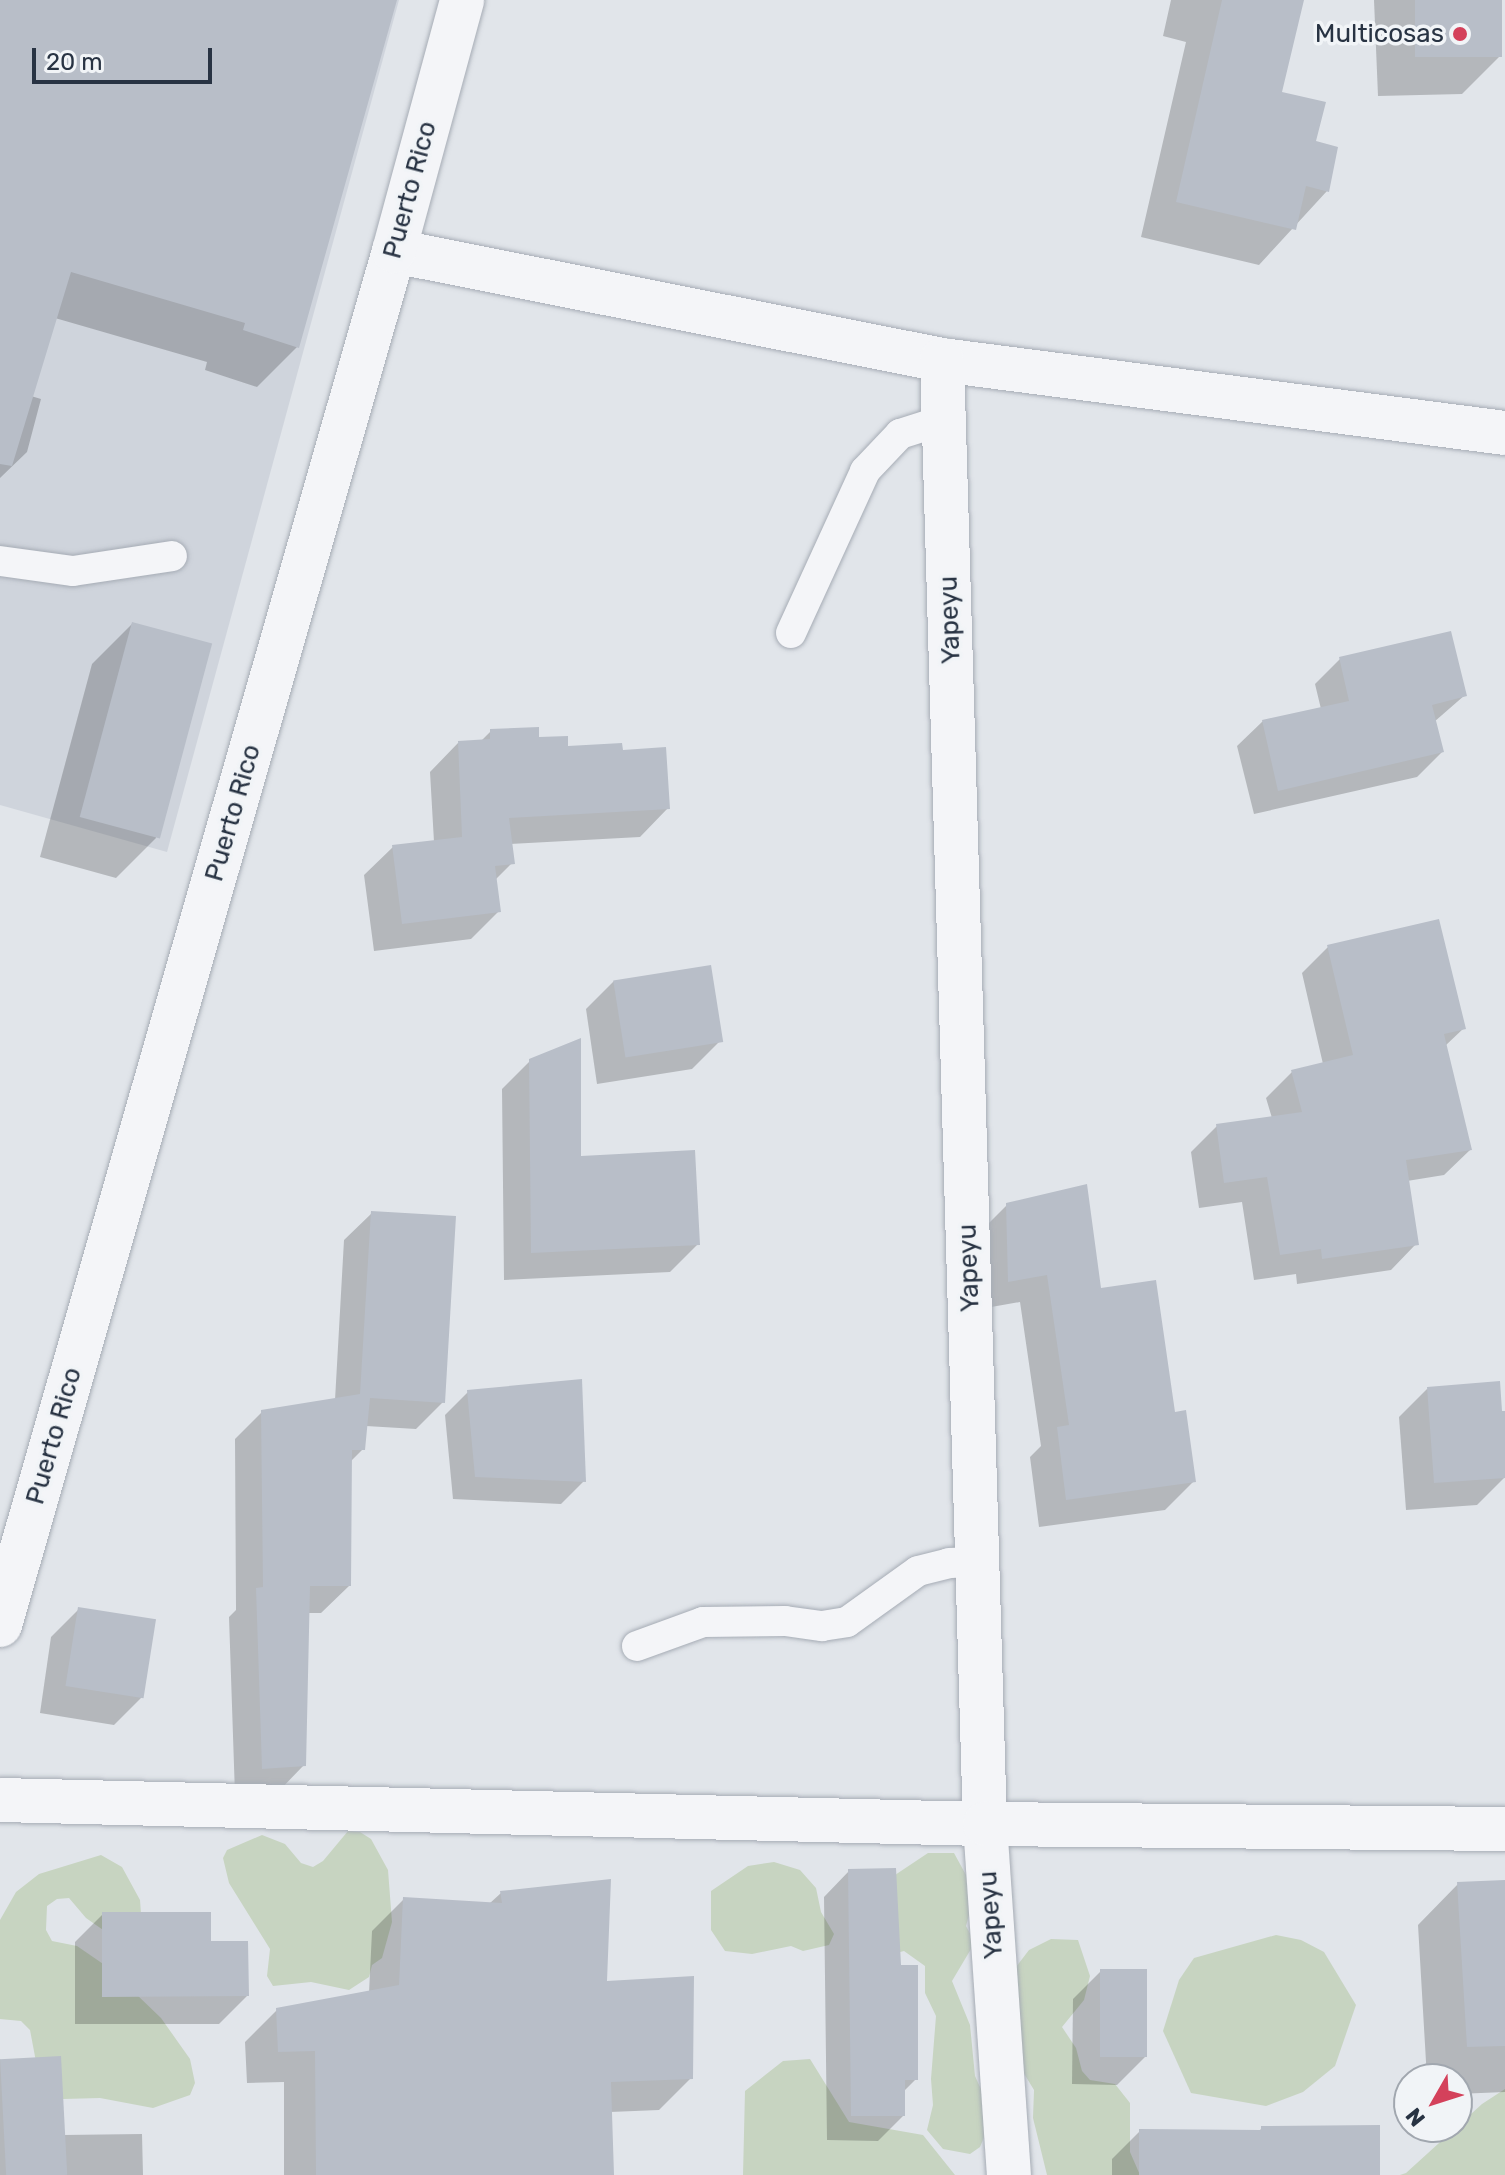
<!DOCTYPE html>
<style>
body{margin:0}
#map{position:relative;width:1505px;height:2175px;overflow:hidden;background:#e1e5ea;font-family:Rubik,sans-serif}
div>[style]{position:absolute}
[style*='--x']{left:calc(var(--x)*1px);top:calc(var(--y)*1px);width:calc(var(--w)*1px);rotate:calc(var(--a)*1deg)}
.built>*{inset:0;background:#cfd4dc}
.green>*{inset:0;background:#c7d4c1}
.shadow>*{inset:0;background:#0003}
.building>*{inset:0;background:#b8bec8;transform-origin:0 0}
.roads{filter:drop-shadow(0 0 2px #a6acb5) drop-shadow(0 0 2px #a6acb5)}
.service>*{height:30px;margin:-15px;padding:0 15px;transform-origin:15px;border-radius:15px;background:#f4f5f8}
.minor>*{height:44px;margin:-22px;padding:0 22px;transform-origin:22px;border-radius:22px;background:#f4f5f8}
.dots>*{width:22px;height:22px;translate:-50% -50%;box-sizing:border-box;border:4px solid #f1f4f7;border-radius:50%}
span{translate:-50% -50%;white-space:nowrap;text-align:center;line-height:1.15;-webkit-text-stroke:7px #f1f4f7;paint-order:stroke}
.poi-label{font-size:26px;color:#283343}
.right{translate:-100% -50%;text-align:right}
.street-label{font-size:26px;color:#283343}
.north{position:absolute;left:1393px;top:2063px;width:80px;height:80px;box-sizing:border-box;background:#f1f4f7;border:2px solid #a1a7af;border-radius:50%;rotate:231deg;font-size:22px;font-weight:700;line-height:32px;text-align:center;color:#283343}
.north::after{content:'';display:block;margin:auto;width:28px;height:36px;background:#d4415b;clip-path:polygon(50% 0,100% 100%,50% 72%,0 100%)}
.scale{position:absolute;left:32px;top:48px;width:180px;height:36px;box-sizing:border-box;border:4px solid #283343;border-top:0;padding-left:10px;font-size:24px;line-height:28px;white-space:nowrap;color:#283343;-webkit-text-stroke:6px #f1f4f7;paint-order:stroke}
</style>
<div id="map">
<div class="built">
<i style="clip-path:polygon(0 0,399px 0,167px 852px,0 805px)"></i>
</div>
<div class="green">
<i style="clip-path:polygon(348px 1831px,360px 1832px,371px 1839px,388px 1870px,392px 1922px,382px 1958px,372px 1965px,369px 1977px,349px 1990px,311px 1982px,273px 1986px,267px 1976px,270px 1949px,229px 1883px,223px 1858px,227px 1850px,262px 1835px,285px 1844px,301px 1863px,313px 1867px,323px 1861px)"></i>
<i style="clip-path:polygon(928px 1853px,954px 1853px,966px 1875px,973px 1901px,966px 1926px,972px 1937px,971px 1949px,952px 1981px,970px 2025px,975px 2076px,991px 2111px,985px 2135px,980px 2147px,970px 2154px,943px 2149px,927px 2130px,933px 2105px,931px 2079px,936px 2016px,925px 1993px,925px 1966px,904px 1951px,881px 1957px,886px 1881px)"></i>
<i style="clip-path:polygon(101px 1855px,122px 1867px,140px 1900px,141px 1914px,106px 1932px,86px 1918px,69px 1898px,57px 1899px,47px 1906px,46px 1930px,52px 1941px,77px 1946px,109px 1968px,161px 2018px,190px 2059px,195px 2083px,190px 2095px,153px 2108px,100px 2098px,63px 2099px,37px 2067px,30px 2030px,21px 2021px,0 2019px,0 1920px,16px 1892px,39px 1874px)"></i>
<i style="clip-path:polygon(774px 1862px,800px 1870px,816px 1888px,821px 1912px,834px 1934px,829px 1945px,803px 1951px,791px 1946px,752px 1954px,725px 1951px,711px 1930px,711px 1891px,748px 1866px)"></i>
<i style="clip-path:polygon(1276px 1935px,1301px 1940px,1324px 1952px,1356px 2005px,1335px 2066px,1303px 2092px,1266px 2106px,1191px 2093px,1163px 2031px,1179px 1980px,1194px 1958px)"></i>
<i style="clip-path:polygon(1051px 1939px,1078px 1940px,1090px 1976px,1084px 2000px,1062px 2027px,1076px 2048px,1082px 2071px,1090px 2080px,1115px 2084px,1130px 2103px,1130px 2152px,1140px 2175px,1047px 2175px,1033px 2118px,1034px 2090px,1008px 2047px,1013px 1971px,1029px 1950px)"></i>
<i style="clip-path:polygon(810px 2059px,849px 2122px,923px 2135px,955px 2175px,743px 2175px,745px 2091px,783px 2061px)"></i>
<i style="clip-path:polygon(1505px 2089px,1505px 2175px,1400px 2175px,1406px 2173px,1482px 2104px)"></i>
</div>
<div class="shadow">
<i style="clip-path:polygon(0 0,395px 0,297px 347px,257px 387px,205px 370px,207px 362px,55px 318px,31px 396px,41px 399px,27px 452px,0 478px)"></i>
<i style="clip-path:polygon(1171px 0,1302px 0,1279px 94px,1314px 143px,1327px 191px,1259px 265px,1141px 237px,1186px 42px,1163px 36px)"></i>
<i style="clip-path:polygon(1374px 0,1500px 0,1502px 54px,1462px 94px,1378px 96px)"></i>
<i style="clip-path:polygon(132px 624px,156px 838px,116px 878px,40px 857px,92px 664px)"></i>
<i style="clip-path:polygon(1340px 659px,1465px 695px,1434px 722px,1442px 752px,1417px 777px,1254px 814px,1237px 746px,1263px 721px,1321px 709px,1315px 684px)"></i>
<i style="clip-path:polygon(491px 731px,567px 748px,621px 752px,668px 808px,640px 837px,510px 844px,512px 863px,495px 880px,499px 911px,471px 939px,374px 951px,364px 875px,393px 847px,434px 842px,430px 772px,458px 743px,480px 742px)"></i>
<i style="clip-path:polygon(1328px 947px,1464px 1028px,1445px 1046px,1470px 1150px,1444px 1175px,1407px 1181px,1416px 1244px,1391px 1270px,1297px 1284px,1296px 1274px,1254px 1280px,1242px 1202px,1199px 1208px,1191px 1152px,1217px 1126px,1272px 1118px,1266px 1098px,1292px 1072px,1323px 1064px,1302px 973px)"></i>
<i style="clip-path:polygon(614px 981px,720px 1041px,692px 1069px,597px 1084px,586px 1009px)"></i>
<i style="clip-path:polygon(530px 1061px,579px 1158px,698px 1244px,670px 1272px,504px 1280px,502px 1089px)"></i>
<i style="clip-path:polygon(1007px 1205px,1099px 1290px,1173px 1414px,1193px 1482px,1165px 1510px,1039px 1527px,1030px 1457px,1041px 1446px,1020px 1302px,980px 1309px,979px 1233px)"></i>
<i style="clip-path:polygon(372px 1213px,443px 1402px,416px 1429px,366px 1426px,363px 1449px,350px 1462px,349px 1586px,321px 1613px,307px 1613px,304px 1765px,277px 1793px,235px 1795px,229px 1617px,236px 1610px,235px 1439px,262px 1412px,335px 1400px,344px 1240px)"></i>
<i style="clip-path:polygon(1427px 1389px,1505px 1413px,1505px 1477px,1477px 1505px,1406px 1510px,1399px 1417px)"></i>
<i style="clip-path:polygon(468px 1392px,584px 1481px,561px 1504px,453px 1499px,445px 1415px)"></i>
<i style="clip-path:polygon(79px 1609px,142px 1697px,114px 1725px,40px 1713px,51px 1637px)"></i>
<i style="clip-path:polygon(849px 1871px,899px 1967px,916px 2079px,903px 2092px,903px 2116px,878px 2141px,827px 2140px,824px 1897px)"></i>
<i style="clip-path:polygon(1505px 1882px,1505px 2092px,1457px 2094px,1457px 2079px,1427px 2079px,1418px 1925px,1458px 1884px)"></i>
<i style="clip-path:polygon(501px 1893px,605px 1983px,691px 2078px,659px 2110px,610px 2112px,612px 2175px,284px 2175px,284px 2082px,247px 2083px,245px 2042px,277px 2010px,369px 1993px,372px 1931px,404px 1899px,489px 1904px)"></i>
<i style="clip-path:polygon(103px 1914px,209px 1943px,247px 1996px,219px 2024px,75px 2024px,75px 1942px)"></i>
<i style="clip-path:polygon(1101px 1971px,1145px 2057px,1117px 2085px,1072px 2084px,1073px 1999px)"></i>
<i style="clip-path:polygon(0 2059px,63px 2135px,142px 2134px,143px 2175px,0 2175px)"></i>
<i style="clip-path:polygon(1262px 2128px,1378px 2175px,1112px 2175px,1112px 2159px,1140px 2131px,1258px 2132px)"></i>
</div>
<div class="building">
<i style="clip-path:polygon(0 0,397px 0,299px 348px,243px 330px,245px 323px,71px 272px,12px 466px,0 464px)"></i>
<i style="clip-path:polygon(1222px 0,1304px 0,1282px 92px,1326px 102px,1316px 141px,1338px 147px,1329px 192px,1306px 186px,1296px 230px,1176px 202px)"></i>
<i style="left:1415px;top:0;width:87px;height:57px"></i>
<i style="left:132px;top:622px;width:83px;height:202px;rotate:15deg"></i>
<i style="clip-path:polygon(1451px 631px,1467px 696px,1432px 705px,1444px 752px,1278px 791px,1262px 720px,1349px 701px,1339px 657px)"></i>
<i style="clip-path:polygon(539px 727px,539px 737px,568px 736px,568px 746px,622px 743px,623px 750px,666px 747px,670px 809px,509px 818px,515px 864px,495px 866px,501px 912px,402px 924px,392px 845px,462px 837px,458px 741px,490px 739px,490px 729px)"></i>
<i style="clip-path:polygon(1439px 919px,1466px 1029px,1444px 1034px,1472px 1150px,1406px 1160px,1419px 1245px,1322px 1259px,1321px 1249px,1280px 1255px,1267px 1177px,1224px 1183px,1216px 1124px,1302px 1112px,1291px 1070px,1353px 1055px,1327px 945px)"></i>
<i style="left:711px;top:965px;width:78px;height:99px;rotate:81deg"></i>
<i style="clip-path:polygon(581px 1038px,581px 1156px,695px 1150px,700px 1245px,531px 1253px,529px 1059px)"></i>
<i style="clip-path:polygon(1087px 1184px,1101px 1288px,1156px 1280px,1175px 1412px,1186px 1410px,1196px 1482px,1066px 1500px,1057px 1427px,1069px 1425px,1047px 1275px,1008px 1282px,1006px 1203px)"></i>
<i style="clip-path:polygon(371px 1211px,456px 1216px,445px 1403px,370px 1398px,365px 1450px,352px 1450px,351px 1586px,310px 1586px,306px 1766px,262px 1769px,256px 1588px,263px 1587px,261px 1410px,360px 1394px)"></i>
<i style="clip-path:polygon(582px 1379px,586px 1482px,475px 1477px,467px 1390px)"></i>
<i style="clip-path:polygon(1500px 1381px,1502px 1411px,1505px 1411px,1505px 1478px,1434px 1483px,1427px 1387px)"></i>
<i style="left:78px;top:1607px;width:79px;height:80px;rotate:9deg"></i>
<i style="clip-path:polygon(896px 1868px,901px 1965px,918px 1965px,918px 2080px,905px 2080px,905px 2116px,851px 2116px,848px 1869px)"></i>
<i style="clip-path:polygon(611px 1879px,607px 1981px,694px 1976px,693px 2079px,611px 2082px,614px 2175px,316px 2175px,315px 2051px,278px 2052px,276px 2008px,399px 1985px,403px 1897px,502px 1903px,500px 1891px)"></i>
<i style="clip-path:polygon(1505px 1880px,1505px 2046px,1467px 2047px,1457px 1882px)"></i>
<i style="clip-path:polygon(102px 1912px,211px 1912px,211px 1941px,248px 1941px,249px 1996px,102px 1997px)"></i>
<i style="left:1100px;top:1969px;width:47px;height:88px"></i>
<i style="left:61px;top:2056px;width:119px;height:61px;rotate:87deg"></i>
<i style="clip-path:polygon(1380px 2125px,1380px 2175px,1139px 2175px,1139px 2129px,1261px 2130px,1261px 2126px)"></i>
</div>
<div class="roads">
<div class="service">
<i style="--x:0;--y:561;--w:74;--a:7.8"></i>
<i style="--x:73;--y:571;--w:100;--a:-8.6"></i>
<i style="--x:791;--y:633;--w:178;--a:-65.4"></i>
<i style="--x:865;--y:471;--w:51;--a:-46.6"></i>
<i style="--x:900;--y:434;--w:46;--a:-17.7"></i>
<i style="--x:637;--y:1646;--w:70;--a:-20"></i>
<i style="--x:703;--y:1622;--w:82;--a:-0.7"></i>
<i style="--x:785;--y:1621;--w:37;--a:8"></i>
<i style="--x:822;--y:1626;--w:25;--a:-9"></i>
<i style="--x:847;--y:1622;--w:87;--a:-35.7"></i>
<i style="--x:918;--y:1571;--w:32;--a:-14"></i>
<i style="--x:949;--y:1563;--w:29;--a:-2"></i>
</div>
<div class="minor">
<i style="--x:394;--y:251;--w:559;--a:11.25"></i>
<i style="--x:942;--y:360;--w:568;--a:7.39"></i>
<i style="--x:942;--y:360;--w:1465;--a:88.32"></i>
<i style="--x:985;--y:1824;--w:352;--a:86.1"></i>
<i style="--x:0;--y:1625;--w:1429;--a:-74"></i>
<i style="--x:394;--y:251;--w:260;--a:-74.8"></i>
<i style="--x:0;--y:1800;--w:985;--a:1.4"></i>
<i style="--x:985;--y:1824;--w:520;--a:0.55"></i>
</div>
</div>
<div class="dots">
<i style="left:1460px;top:34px;background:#d4415b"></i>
</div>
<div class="poi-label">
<span class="right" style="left:1444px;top:34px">Multicosas</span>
</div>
<div class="street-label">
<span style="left:410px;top:190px;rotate:-75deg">Puerto Rico</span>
<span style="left:950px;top:620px;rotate:-92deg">Yapeyu</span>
<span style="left:233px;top:813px;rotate:-74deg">Puerto Rico</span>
<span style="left:969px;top:1268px;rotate:-92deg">Yapeyu</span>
<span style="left:54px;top:1436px;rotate:-74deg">Puerto Rico</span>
<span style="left:991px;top:1915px;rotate:-94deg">Yapeyu</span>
</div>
<div class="north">N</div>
<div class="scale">20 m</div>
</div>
